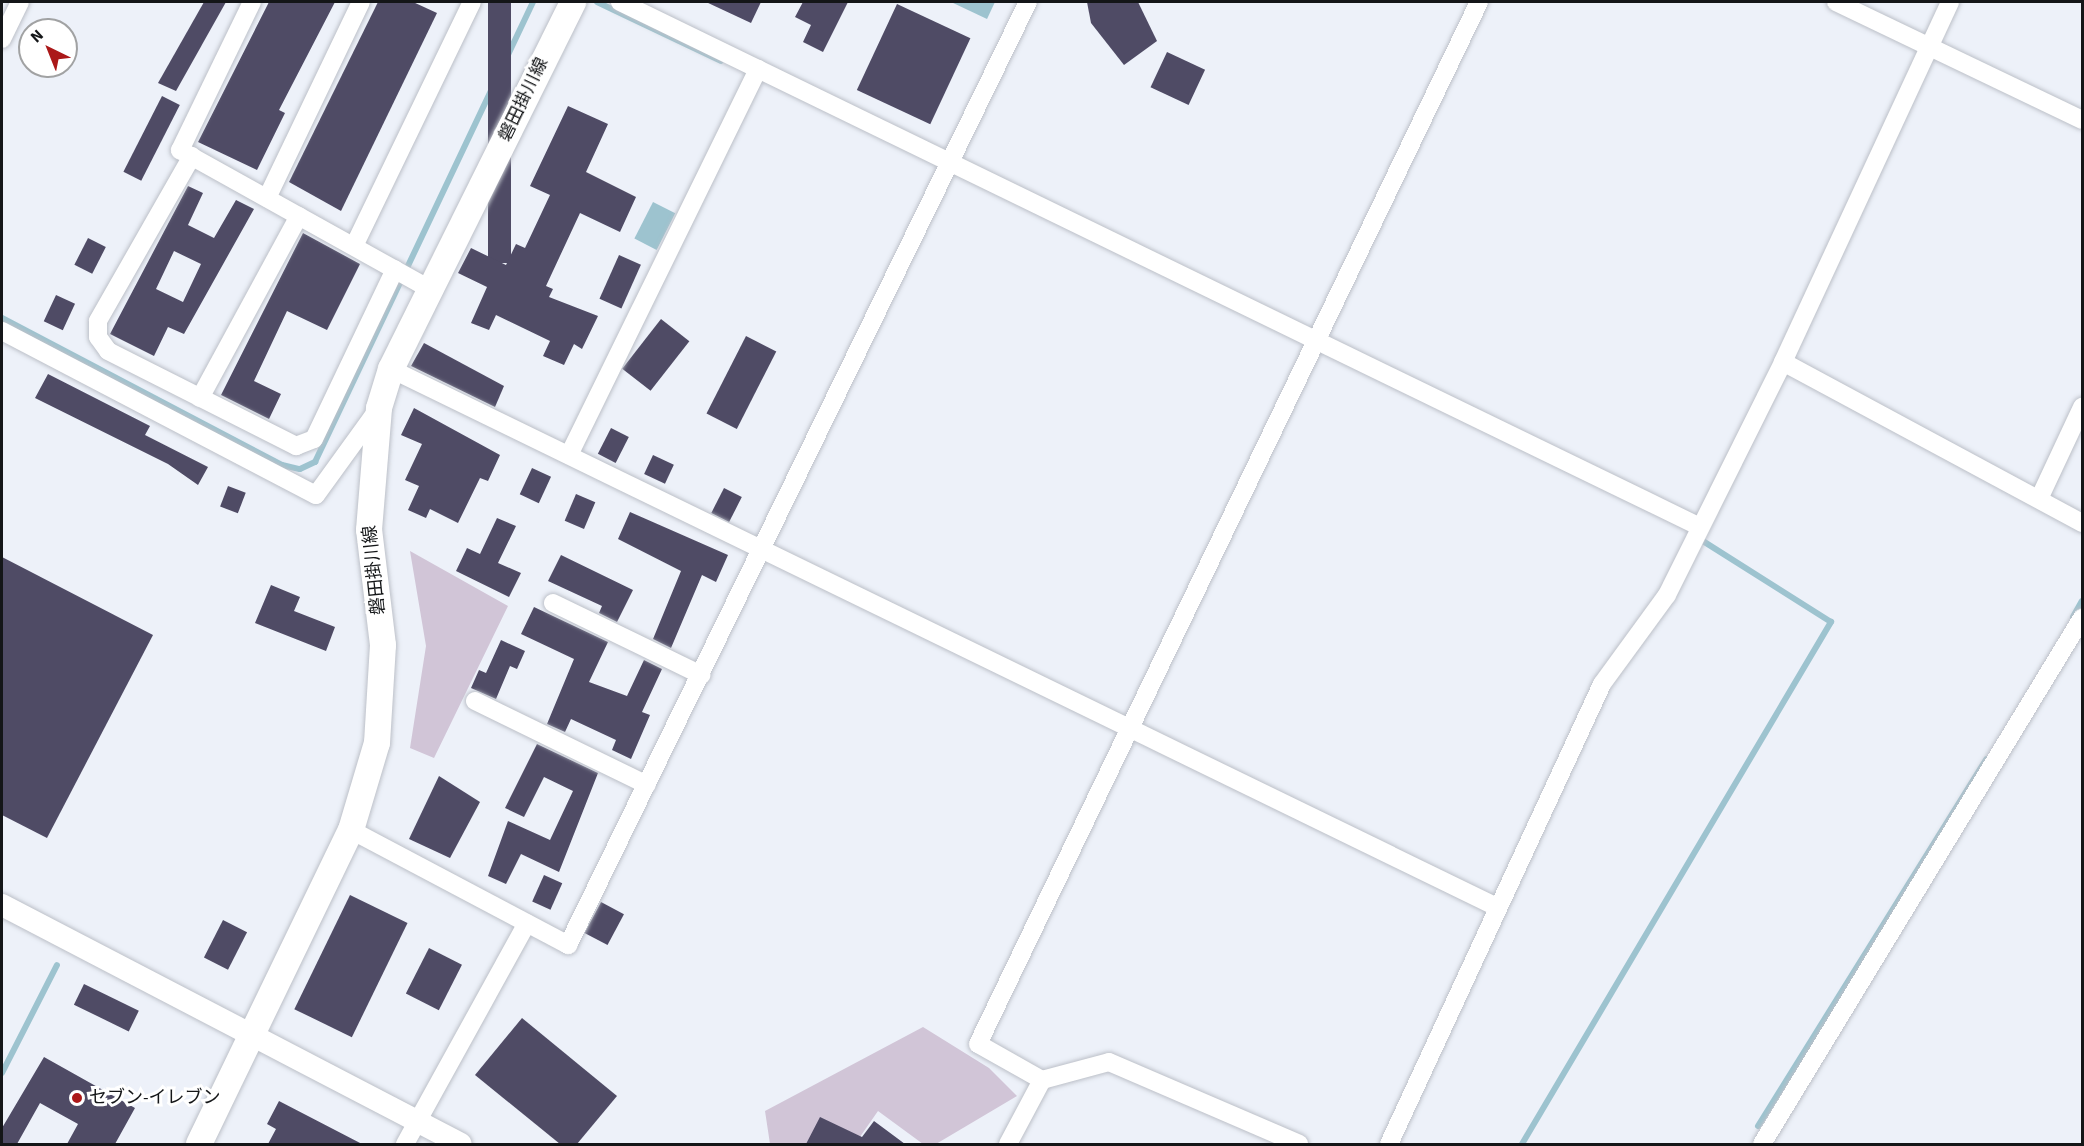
<!DOCTYPE html>
<meta charset="utf-8">
<style>
body{margin:0}
#map{position:relative;width:2084px;height:1146px;overflow:hidden;background:#edf1f9;font-family:"Source Sans 3","Noto Sans JP",sans-serif}
div>[style]{position:absolute}
[style*='--x']{left:calc(var(--x)*1px);top:calc(var(--y)*1px);width:calc(var(--w)*1px);rotate:calc(var(--a)*1deg)}
.green>*{inset:0;background:#d1c5d7}
.water>*{inset:0;background:#9dc3cf;transform-origin:0 0}
.stream>*{height:6px;margin:-3px;padding:0 3px;transform-origin:3px;border-radius:3px;background:#9dc3cf}
.building>*{inset:0;background:#4f4b65;transform-origin:0 0}
.roads{filter:drop-shadow(0 0 2px #bcc0c8) drop-shadow(0 0 2px #bcc0c8)}
.minor>*{height:18px;margin:-9px;padding:0 9px;transform-origin:9px;border-radius:9px;background:#fff}
.tertiary>*{height:22px;margin:-11px;padding:0 11px;transform-origin:11px;border-radius:11px;background:#fff}
.secondary>*{height:26px;margin:-13px;padding:0 13px;transform-origin:13px;border-radius:13px;background:#fff}
.dots>*{width:16px;height:16px;translate:-50% -50%;box-sizing:border-box;border:3px solid #fff;border-radius:50%}
span{translate:-50% -50%;white-space:nowrap;text-align:center;line-height:1.15;-webkit-text-stroke:6px #fff;paint-order:stroke}
.street-label{font-size:18px;color:#141618}
.poi-label{font-size:18px;color:#141618}
.left{translate:0 -50%;text-align:left}
.frame{position:absolute;inset:0;border:3px solid #141618;pointer-events:none}
.north{position:absolute;left:18px;top:18px;width:60px;height:60px;box-sizing:border-box;background:#fff;border:2px solid #a1a2a3;border-radius:50%;rotate:317deg;font-size:16px;font-weight:700;line-height:24px;text-align:center;color:#141618}
.north::after{content:'';display:block;margin:auto;width:21px;height:27px;background:#ab1819;clip-path:polygon(50% 0,100% 100%,50% 72%,0 100%)}
</style>
<div id="map">
<div class="green">
<i style="clip-path:polygon(410px 551px,508px 606px,434px 758px,410px 748px,426px 646px)"></i>
<i style="clip-path:polygon(923px 1027px,989px 1068px,1017px 1096px,936px 1144px,923px 1144px,878px 1111px,855px 1144px,770px 1144px,765px 1111px)"></i>
</div>
<div class="water">
<i style="clip-path:polygon(951px 2px,995px 2px,987px 19px)"></i>
<i style="left:653px;top:202px;width:25px;height:41px;rotate:27deg"></i>
</div>
<div class="stream">
<i style="--x:597;--y:2;--w:137;--a:25.4"></i>
<i style="--x:2;--y:318;--w:316;--a:27.7"></i>
<i style="--x:282;--y:465;--w:18;--a:13"></i>
<i style="--x:300;--y:469;--w:17;--a:-25"></i>
<i style="--x:315;--y:462;--w:509;--a:-64.64"></i>
<i style="--x:2073;--y:617;--w:18;--a:-61"></i>
<i style="--x:2;--y:1073;--w:121;--a:-63"></i>
<i style="--x:1758;--y:1126;--w:432;--a:-58.1"></i>
<i style="--x:1522;--y:1144;--w:607;--a:-59.38"></i>
<i style="--x:1831;--y:622;--w:157;--a:-147.7"></i>
</div>
<div class="building">
<i style="clip-path:polygon(204px 2px,226px 2px,176px 91px,158px 83px)"></i>
<i style="clip-path:polygon(269px 2px,335px 2px,279px 110px,285px 113px,257px 170px,198px 142px)"></i>
<i style="clip-path:polygon(378px 2px,413px 2px,437px 13px,341px 211px,289px 182px)"></i>
<i style="left:488px;top:2px;width:23px;height:261px"></i>
<i style="clip-path:polygon(706px 2px,761px 2px,751px 23px)"></i>
<i style="clip-path:polygon(803px 2px,848px 2px,823px 52px,803px 42px,811px 25px,795px 17px)"></i>
<i style="clip-path:polygon(1087px 2px,1138px 2px,1157px 41px,1124px 65px,1091px 23px)"></i>
<i style="left:897px;top:4px;width:81px;height:95px;rotate:25deg"></i>
<i style="left:1167px;top:52px;width:42px;height:39px;rotate:25deg"></i>
<i style="left:162px;top:96px;width:20px;height:85px;rotate:27deg"></i>
<i style="clip-path:polygon(568px 106px,608px 124px,586px 172px,636px 197px,620px 232px,580px 213px,546px 286px,553px 289px,549px 297px,598px 316px,582px 349px,574px 344px,564px 365px,543px 356px,550px 341px,496px 315px,489px 330px,471px 323px,487px 287px,458px 273px,471px 248px,506px 265px,516px 244px,525px 248px,550px 195px,530px 186px)"></i>
<i style="clip-path:polygon(evenodd,188px 186px,203px 193px,188px 225px,214px 238px,236px 200px,254px 209px,184px 334px,168px 327px,154px 356px,110px 334px,188px 186px,174px 251px,201px 264px,183px 302px,156px 289px,174px 251px)"></i>
<i style="clip-path:polygon(303px 233px,360px 264px,327px 330px,287px 311px,254px 381px,281px 394px,269px 419px,221px 395px)"></i>
<i style="left:88px;top:238px;width:20px;height:30px;rotate:27deg"></i>
<i style="left:619px;top:255px;width:24px;height:48px;rotate:24deg"></i>
<i style="left:56px;top:295px;width:21px;height:29px;rotate:25deg"></i>
<i style="left:661px;top:319px;width:36px;height:63px;rotate:38deg"></i>
<i style="left:746px;top:336px;width:34px;height:87px;rotate:27deg"></i>
<i style="clip-path:polygon(424px 343px,504px 386px,495px 407px,411px 366px)"></i>
<i style="clip-path:polygon(48px 374px,150px 426px,145px 435px,208px 467px,198px 485px,168px 464px,35px 398px)"></i>
<i style="clip-path:polygon(414px 408px,500px 455px,488px 481px,480px 478px,458px 523px,430px 509px,426px 518px,408px 510px,419px 486px,405px 480px,422px 444px,401px 435px)"></i>
<i style="left:611px;top:428px;width:20px;height:29px;rotate:27deg"></i>
<i style="left:653px;top:455px;width:23px;height:21px;rotate:25deg"></i>
<i style="left:532px;top:468px;width:21px;height:29px;rotate:25deg"></i>
<i style="left:228px;top:486px;width:19px;height:22px;rotate:21deg"></i>
<i style="left:724px;top:488px;width:20px;height:28px;rotate:27deg"></i>
<i style="left:576px;top:494px;width:21px;height:29px;rotate:23deg"></i>
<i style="clip-path:polygon(630px 512px,728px 555px,716px 582px,702px 575px,671px 648px,653px 639px,681px 571px,618px 539px)"></i>
<i style="clip-path:polygon(497px 518px,516px 526px,498px 563px,521px 573px,509px 597px,456px 571px,467px 548px,480px 554px)"></i>
<i style="clip-path:polygon(561px 555px,633px 590px,617px 622px,599px 613px,602px 606px,548px 581px)"></i>
<i style="clip-path:polygon(2px 557px,153px 635px,47px 838px,2px 815px)"></i>
<i style="clip-path:polygon(271px 585px,300px 597px,294px 611px,335px 627px,326px 651px,255px 623px)"></i>
<i style="clip-path:polygon(534px 607px,608px 642px,589px 682px,627px 696px,644px 660px,662px 669px,642px 712px,650px 715px,631px 759px,612px 750px,616px 740px,571px 719px,565px 732px,547px 724px,574px 659px,521px 634px)"></i>
<i style="clip-path:polygon(501px 640px,525px 651px,517px 669px,510px 666px,496px 699px,471px 688px,479px 670px,486px 673px)"></i>
<i style="clip-path:polygon(537px 744px,598px 773px,559px 872px,521px 854px,506px 884px,488px 876px,508px 821px,550px 840px,573px 791px,544px 777px,524px 817px,505px 808px)"></i>
<i style="clip-path:polygon(439px 776px,480px 802px,450px 858px,409px 839px)"></i>
<i style="left:544px;top:875px;width:20px;height:29px;rotate:24deg"></i>
<i style="left:350px;top:895px;width:64px;height:127px;rotate:26deg"></i>
<i style="left:601px;top:902px;width:26px;height:35px;rotate:28deg"></i>
<i style="left:223px;top:920px;width:27px;height:42px;rotate:27deg"></i>
<i style="left:429px;top:948px;width:37px;height:51px;rotate:27deg"></i>
<i style="left:84px;top:984px;width:61px;height:23px;rotate:26deg"></i>
<i style="clip-path:polygon(522px 1018px,617px 1096px,577px 1144px,560px 1144px,475px 1075px)"></i>
<i style="clip-path:polygon(44px 1057px,135px 1108px,115px 1144px,67px 1144px,78px 1124px,40px 1103px,17px 1144px,2px 1144px,2px 1128px)"></i>
<i style="clip-path:polygon(279px 1101px,362px 1144px,268px 1144px,276px 1129px,267px 1124px)"></i>
<i style="clip-path:polygon(820px 1117px,862px 1137px,874px 1121px,905px 1144px,806px 1144px)"></i>
</div>
<div class="roads">
<div class="minor">
<i style="--x:252;--y:2;--w:165;--a:115.9"></i>
<i style="--x:180;--y:150;--w:286;--a:29.1"></i>
<i style="--x:620;--y:2;--w:1201;--a:25.92"></i>
<i style="--x:1836;--y:2;--w:273;--a:25.6"></i>
<i style="--x:2;--y:39;--w:41;--a:-64.1"></i>
<i style="--x:192;--y:156;--w:190;--a:119.7"></i>
<i style="--x:98;--y:321;--w:16;--a:90"></i>
<i style="--x:98;--y:337;--w:17;--a:54"></i>
<i style="--x:108;--y:351;--w:211;--a:26.8"></i>
<i style="--x:296;--y:446;--w:19;--a:-21"></i>
<i style="--x:314;--y:439;--w:188;--a:-64.5"></i>
<i style="--x:267;--y:198;--w:217;--a:-64.4"></i>
<i style="--x:354;--y:246;--w:271;--a:-64.2"></i>
<i style="--x:2;--y:331;--w:354;--a:27.6"></i>
<i style="--x:316;--y:495;--w:107;--a:-54.1"></i>
<i style="--x:1783;--y:362;--w:340;--a:28.3"></i>
<i style="--x:391;--y:369;--w:1230;--a:25.94"></i>
<i style="--x:200;--y:398;--w:207;--a:-61.5"></i>
<i style="--x:569;--y:455;--w:430;--a:-63.9"></i>
<i style="--x:2039;--y:499;--w:102;--a:-64.9"></i>
<i style="--x:553;--y:603;--w:165;--a:25.9"></i>
<i style="--x:475;--y:701;--w:191;--a:26"></i>
<i style="--x:351;--y:830;--w:246;--a:27.9"></i>
<i style="--x:568;--y:945;--w:1049;--a:-64"></i>
<i style="--x:1042;--y:1080;--w:73;--a:-150.6"></i>
<i style="--x:978;--y:1044;--w:1156;--a:-64.32"></i>
<i style="--x:405;--y:1144;--w:252;--a:-61.1"></i>
<i style="--x:1008;--y:1144;--w:72;--a:-62"></i>
<i style="--x:1042;--y:1080;--w:69;--a:-15"></i>
<i style="--x:1109;--y:1062;--w:207;--a:23.3"></i>
<i style="--x:1389;--y:1144;--w:507;--a:-65.15"></i>
<i style="--x:1602;--y:684;--w:110;--a:-53.9"></i>
<i style="--x:1667;--y:595;--w:260;--a:-63.5"></i>
<i style="--x:1783;--y:362;--w:397;--a:-65.1"></i>
<i style="--x:1762;--y:1144;--w:616;--a:-58.69"></i>
</div>
<div class="tertiary">
<i style="--x:2;--y:905;--w:517;--a:27.51"></i>
</div>
<div class="secondary">
<i style="--x:199;--y:1144;--w:349;--a:-64.2"></i>
<i style="--x:351;--y:830;--w:91;--a:-73.4"></i>
<i style="--x:377;--y:743;--w:98;--a:-86.5"></i>
<i style="--x:383;--y:645;--w:116;--a:-96.9"></i>
<i style="--x:369;--y:530;--w:122;--a:-85.3"></i>
<i style="--x:379;--y:408;--w:41;--a:-72.9"></i>
<i style="--x:391;--y:369;--w:410;--a:-63.6"></i>
</div>
</div>
<div class="dots">
<i style="left:77px;top:1098px;background:#ab1819"></i>
</div>
<div class="street-label">
<span style="left:524px;top:100px;rotate:-64deg">磐田掛川線</span>
<span style="left:375px;top:570px;rotate:-96deg">磐田掛川線</span>
</div>
<div class="poi-label">
<span class="left" style="left:89px;top:1098px">セブン-イレブン</span>
</div>
<div class="frame"></div>
<div class="north">N</div>
</div>
